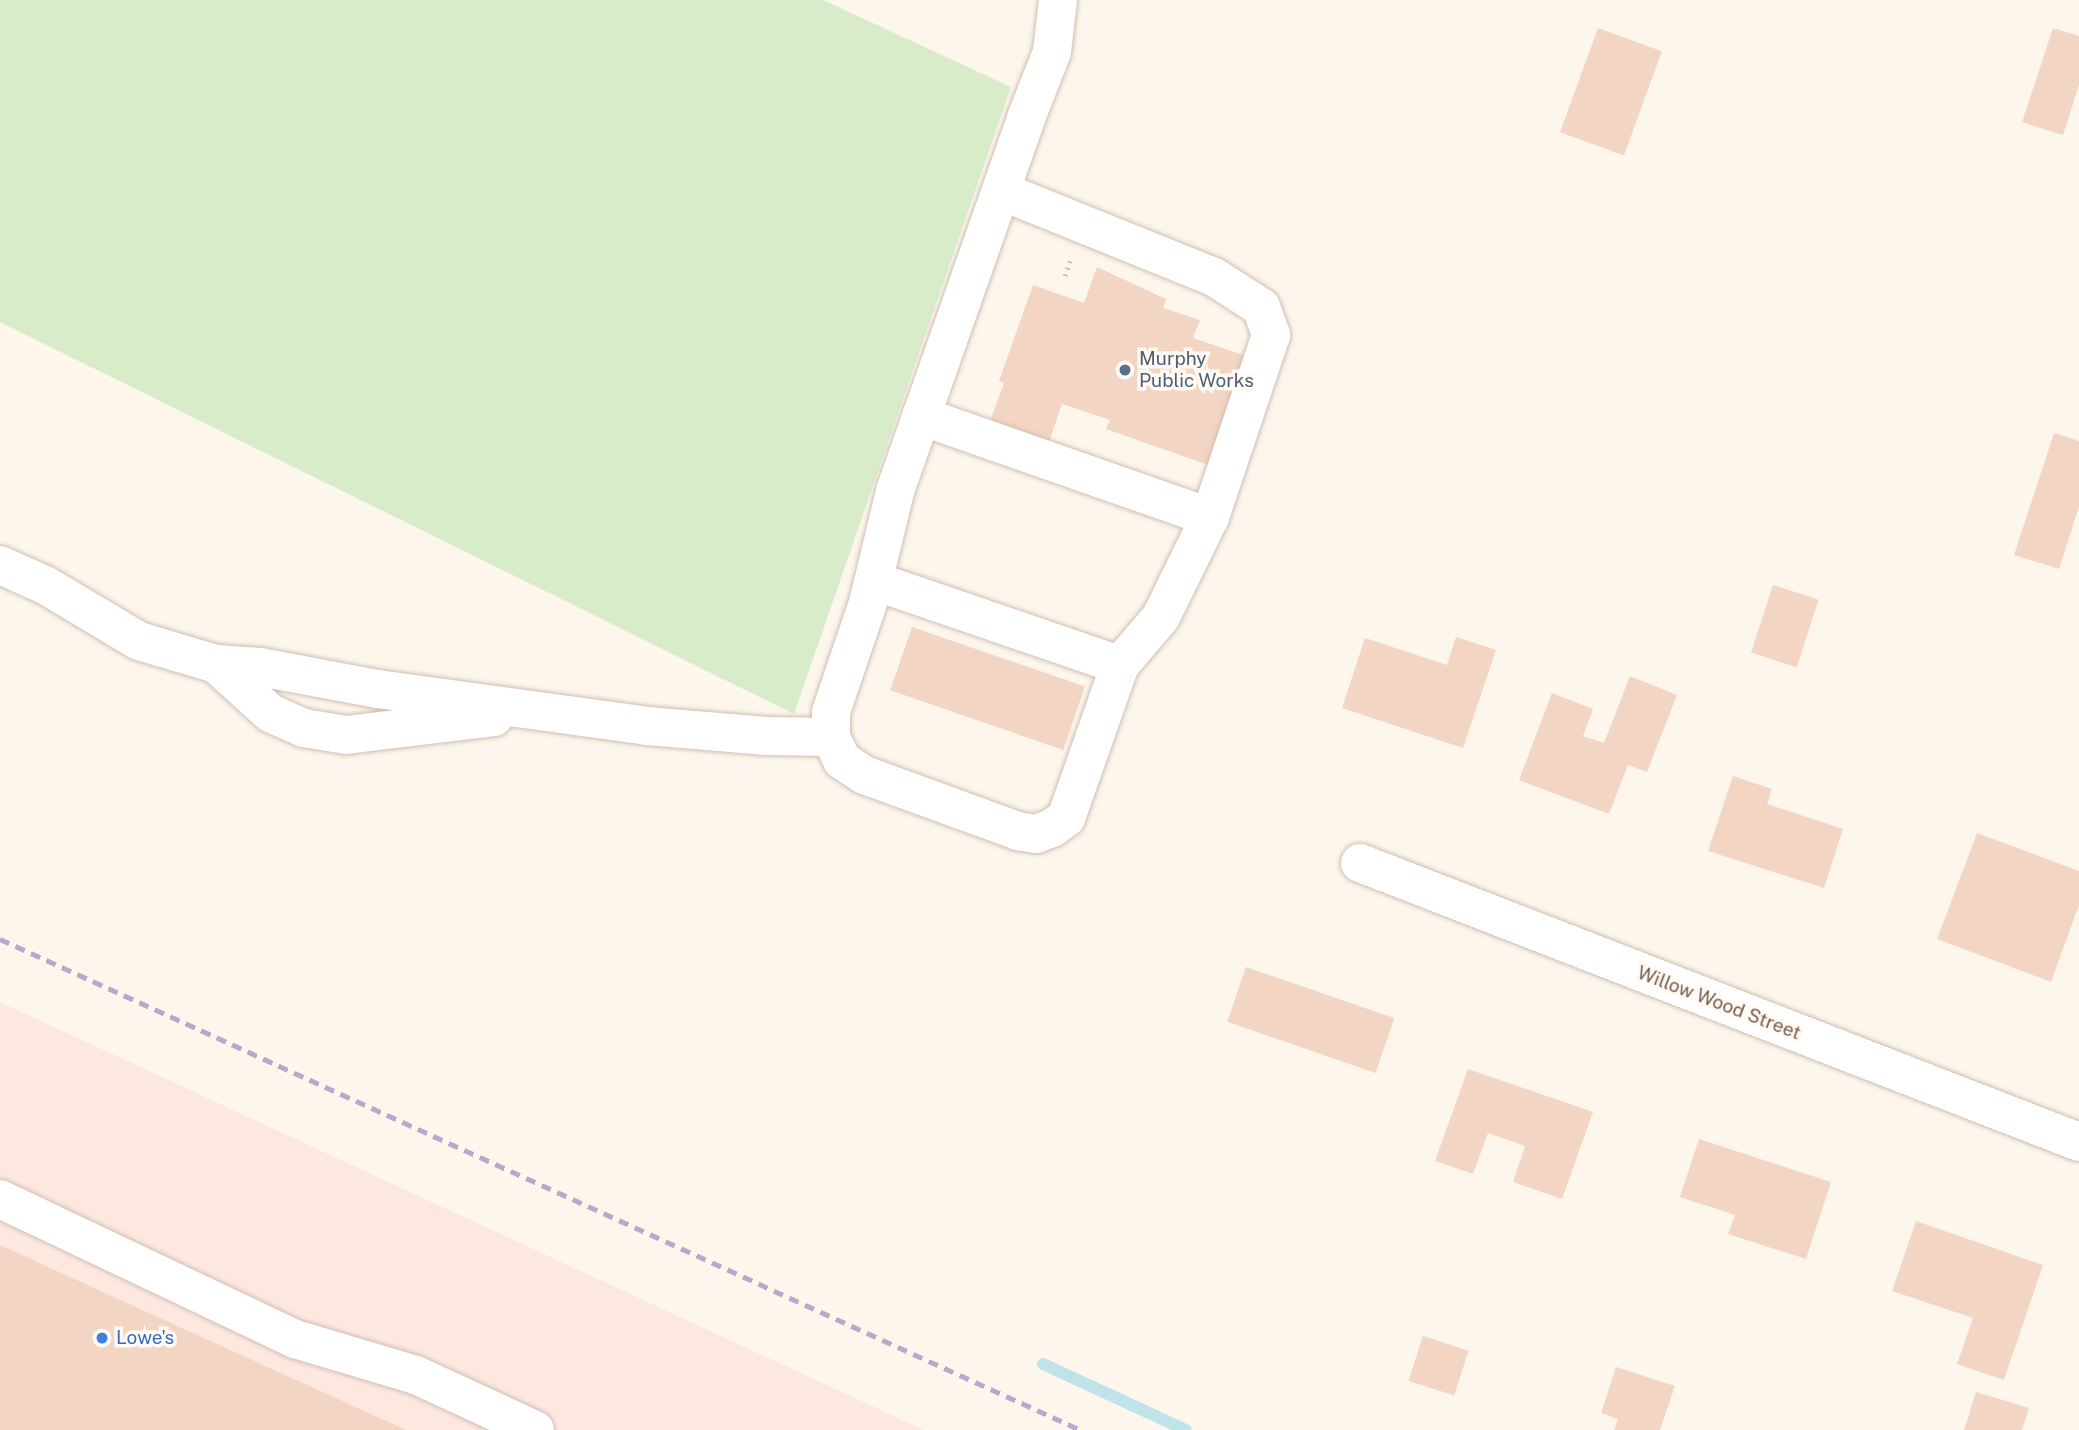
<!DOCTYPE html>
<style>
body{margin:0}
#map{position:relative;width:2079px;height:1430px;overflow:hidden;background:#fdf6ec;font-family:"Public Sans",sans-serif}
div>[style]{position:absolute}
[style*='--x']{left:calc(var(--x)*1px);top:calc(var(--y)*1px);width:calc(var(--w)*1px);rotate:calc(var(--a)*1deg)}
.commercial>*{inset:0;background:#fde8e0}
.green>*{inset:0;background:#d8ecc9}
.stream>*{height:12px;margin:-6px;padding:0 6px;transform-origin:6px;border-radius:6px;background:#bfe3e8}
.building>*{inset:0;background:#f3d5c3;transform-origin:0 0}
.path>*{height:4.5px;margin-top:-2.25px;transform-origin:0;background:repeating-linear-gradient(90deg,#d9b8a5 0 2px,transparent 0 7px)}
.roads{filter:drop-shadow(0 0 2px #d1beb0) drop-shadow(0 0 2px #d1beb0)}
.minor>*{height:38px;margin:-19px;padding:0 19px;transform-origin:19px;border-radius:19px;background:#fff}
.rail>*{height:5px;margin-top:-2.5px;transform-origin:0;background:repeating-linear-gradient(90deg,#b9a8c9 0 10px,transparent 0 17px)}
.dots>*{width:19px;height:19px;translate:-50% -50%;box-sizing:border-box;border:4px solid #fffaf3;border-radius:50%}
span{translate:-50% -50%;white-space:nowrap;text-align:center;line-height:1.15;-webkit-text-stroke:7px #fffaf3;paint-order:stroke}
.service-label{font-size:19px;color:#4e5e75}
.left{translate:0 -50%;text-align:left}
.street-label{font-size:19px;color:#7a5c4d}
.shop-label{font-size:19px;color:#366cbe}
</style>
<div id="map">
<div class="commercial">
<i style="clip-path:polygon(0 1002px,924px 1430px,0 1430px)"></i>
</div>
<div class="green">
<i style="clip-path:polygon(0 0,823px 0,1011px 87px,794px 714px,0 322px)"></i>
</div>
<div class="stream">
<i style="--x:1043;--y:1364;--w:157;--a:24.8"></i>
</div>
<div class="building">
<i style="left:1598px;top:28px;width:68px;height:111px;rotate:20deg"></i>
<i style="clip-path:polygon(2053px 28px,2079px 36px,2079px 85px,2063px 135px,2022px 122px)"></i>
<i style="clip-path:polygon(1097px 267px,1166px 299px,1163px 308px,1200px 320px,1193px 338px,1252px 358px,1214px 467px,1106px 429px,1110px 420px,1062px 404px,1048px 445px,989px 424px,1004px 383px,999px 381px,1033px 285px,1084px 303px)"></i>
<i style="clip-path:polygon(2054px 433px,2079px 441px,2079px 507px,2059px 569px,2014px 555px)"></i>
<i style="left:1773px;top:585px;width:48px;height:71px;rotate:18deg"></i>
<i style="left:912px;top:627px;width:183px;height:67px;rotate:19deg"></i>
<i style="clip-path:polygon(1456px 637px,1496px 650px,1463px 748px,1342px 708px,1365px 638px,1447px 665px)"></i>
<i style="clip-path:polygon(1630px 676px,1677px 695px,1647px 772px,1628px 765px,1609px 814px,1519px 780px,1552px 693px,1593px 709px,1583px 736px,1604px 743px)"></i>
<i style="clip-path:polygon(1733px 776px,1772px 789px,1767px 804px,1843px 829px,1824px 888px,1708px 851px)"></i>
<i style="clip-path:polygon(1977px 833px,2079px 871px,2079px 905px,2051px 982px,1937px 939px)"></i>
<i style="left:1246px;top:967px;width:157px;height:58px;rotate:19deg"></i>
<i style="clip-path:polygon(1468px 1069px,1593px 1112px,1562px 1199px,1513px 1182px,1525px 1146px,1488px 1133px,1473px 1174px,1435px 1161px)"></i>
<i style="clip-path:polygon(1699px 1139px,1831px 1182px,1806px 1259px,1728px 1234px,1735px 1215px,1680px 1197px)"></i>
<i style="clip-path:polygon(1916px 1221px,2043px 1265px,2004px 1380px,1957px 1364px,1973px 1318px,1892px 1291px)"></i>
<i style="clip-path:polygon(0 1245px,406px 1430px,0 1430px)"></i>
<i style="left:1423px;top:1336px;width:48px;height:47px;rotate:18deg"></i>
<i style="clip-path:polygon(1616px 1367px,1675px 1386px,1660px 1430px,1614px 1430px,1618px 1419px,1601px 1413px)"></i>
<i style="clip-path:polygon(1976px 1392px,2029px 1408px,2022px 1430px,1964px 1430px)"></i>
</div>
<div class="path">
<i style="--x:1065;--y:276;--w:16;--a:-72"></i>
</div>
<div class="roads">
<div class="minor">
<i style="--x:1001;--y:191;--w:230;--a:22"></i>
<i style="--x:1214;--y:277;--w:56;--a:32.6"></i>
<i style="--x:1261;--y:307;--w:30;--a:70"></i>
<i style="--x:1271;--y:335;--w:192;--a:108.5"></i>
<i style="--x:1210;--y:517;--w:111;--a:116.1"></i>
<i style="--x:1161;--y:617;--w:63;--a:130.5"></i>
<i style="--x:1120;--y:665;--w:162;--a:109.4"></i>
<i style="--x:1066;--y:818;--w:17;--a:144"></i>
<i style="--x:1052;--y:828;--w:17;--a:159"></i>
<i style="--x:1036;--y:834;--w:18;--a:-171"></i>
<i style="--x:1018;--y:831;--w:164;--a:-160"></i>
<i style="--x:864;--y:775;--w:27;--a:-146"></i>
<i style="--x:842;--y:760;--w:25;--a:-116"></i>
<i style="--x:831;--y:737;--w:25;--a:-90"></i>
<i style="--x:831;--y:712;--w:115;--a:-71.3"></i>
<i style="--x:868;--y:603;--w:115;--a:-76.4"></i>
<i style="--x:895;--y:491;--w:395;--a:-70.6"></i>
<i style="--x:1026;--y:118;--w:71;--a:-68.5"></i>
<i style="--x:1052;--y:52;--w:52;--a:-83.4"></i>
<i style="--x:921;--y:416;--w:306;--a:19.3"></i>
<i style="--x:0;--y:565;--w:49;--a:24"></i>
<i style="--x:45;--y:585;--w:109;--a:30.8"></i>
<i style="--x:139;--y:641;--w:80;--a:16.6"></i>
<i style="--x:216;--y:664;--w:44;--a:3.9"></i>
<i style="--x:260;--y:667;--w:120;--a:10.6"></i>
<i style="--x:378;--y:689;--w:272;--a:7.8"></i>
<i style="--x:647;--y:726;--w:120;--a:4.8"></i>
<i style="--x:767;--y:736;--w:64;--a:0.9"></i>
<i style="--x:874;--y:581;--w:260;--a:18.9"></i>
<i style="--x:216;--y:664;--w:73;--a:42.2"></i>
<i style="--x:270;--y:713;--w:37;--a:24"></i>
<i style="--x:304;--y:728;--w:43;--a:9.5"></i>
<i style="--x:346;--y:735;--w:149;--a:-6.9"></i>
<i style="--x:1360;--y:863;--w:771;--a:21.21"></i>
<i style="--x:0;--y:1199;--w:327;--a:25.4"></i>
<i style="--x:295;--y:1339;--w:126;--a:16.6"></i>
<i style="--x:416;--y:1375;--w:131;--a:24.8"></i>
</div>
</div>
<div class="rail">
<i style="--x:0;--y:939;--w:1187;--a:24.43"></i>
</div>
<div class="dots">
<i style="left:1125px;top:370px;background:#5c6f8a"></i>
<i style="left:102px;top:1338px;background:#3f7fe0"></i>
</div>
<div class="service-label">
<span class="left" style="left:1139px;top:370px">Murphy<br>Public Works</span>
</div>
<div class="street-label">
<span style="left:1719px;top:1003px;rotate:21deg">Willow Wood Street</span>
</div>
<div class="shop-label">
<span class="left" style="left:116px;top:1338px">Lowe's</span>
</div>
</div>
